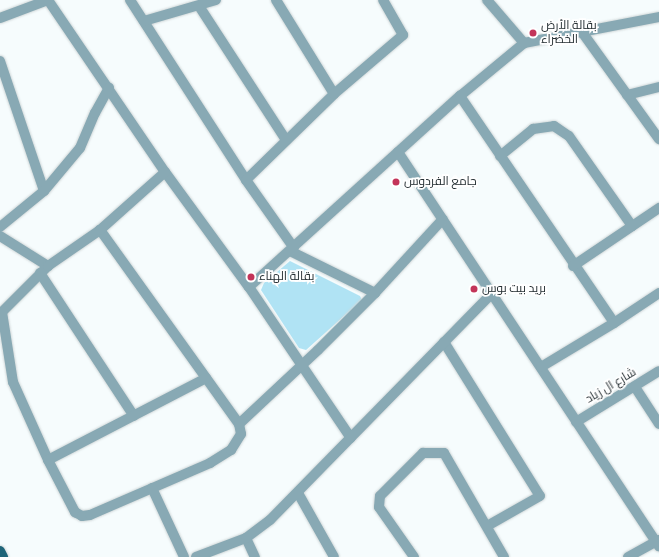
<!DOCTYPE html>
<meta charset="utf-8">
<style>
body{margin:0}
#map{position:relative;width:659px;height:557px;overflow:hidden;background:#f6fcfd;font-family:Signika,Cairo,sans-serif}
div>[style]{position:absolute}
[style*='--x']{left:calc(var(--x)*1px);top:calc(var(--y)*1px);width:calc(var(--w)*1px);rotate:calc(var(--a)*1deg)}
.green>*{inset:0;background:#b0e3f4}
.roads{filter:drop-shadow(0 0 1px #d0d7d8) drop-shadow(0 0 1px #d0d7d8)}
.minor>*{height:10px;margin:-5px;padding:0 5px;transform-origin:5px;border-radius:5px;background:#88a9b4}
.major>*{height:10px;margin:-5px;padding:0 5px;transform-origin:5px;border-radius:5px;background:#1f6579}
.dots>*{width:11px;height:11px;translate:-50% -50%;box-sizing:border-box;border:2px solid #fff;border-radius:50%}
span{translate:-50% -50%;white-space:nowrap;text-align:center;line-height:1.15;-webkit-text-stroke:3.5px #fff;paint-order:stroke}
.poi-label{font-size:12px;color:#242e32}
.left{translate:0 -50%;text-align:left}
.street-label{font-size:12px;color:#242e32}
</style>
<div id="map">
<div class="green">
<i style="clip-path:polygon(290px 261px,360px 296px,362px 300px,306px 350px,299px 348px,261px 290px,264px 283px)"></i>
</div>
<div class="roads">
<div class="minor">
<i style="--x:48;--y:0;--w:208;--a:55.8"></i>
<i style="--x:165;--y:172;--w:142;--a:53.9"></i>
<i style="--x:249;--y:287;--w:182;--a:56"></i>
<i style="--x:130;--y:0;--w:214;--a:57.2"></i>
<i style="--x:246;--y:180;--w:83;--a:54.8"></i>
<i style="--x:276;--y:0;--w:110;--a:58.3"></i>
<i style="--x:487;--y:0;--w:57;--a:49.3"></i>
<i style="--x:199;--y:6;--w:160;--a:57"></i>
<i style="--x:0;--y:18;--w:51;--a:-20.6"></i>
<i style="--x:144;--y:21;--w:75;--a:-16.3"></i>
<i style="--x:582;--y:32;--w:132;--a:54.3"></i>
<i style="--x:0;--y:61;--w:137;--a:71.3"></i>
<i style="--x:627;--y:95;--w:33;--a:-14"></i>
<i style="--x:460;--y:96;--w:274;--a:55.8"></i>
<i style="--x:398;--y:152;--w:473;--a:56.5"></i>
<i style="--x:500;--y:156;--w:43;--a:-39.3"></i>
<i style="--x:533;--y:129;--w:21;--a:-8"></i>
<i style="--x:554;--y:126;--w:18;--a:34"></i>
<i style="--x:569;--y:136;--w:110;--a:55"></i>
<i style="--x:246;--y:180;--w:123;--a:-44.3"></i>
<i style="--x:334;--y:94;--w:91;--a:-40.5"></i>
<i style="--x:403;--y:35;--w:40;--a:-119.7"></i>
<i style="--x:0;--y:227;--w:57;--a:-39.3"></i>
<i style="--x:44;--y:191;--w:56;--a:-50.1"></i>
<i style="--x:80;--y:148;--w:38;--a:-67"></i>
<i style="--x:95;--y:113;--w:29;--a:-61"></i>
<i style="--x:0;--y:236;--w:57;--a:32"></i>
<i style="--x:290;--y:251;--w:95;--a:26.3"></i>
<i style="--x:573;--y:266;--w:104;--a:-34"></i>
<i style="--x:40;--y:273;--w:171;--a:56.7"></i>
<i style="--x:249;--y:287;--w:285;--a:-42.2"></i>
<i style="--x:460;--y:96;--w:83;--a:-39.6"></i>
<i style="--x:524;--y:43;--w:137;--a:-10.9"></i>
<i style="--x:0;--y:312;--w:2;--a:0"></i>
<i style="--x:2;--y:312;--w:71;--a:81.1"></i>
<i style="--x:13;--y:382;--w:85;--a:65.8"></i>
<i style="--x:48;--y:460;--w:59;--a:62.6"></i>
<i style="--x:75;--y:512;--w:8;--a:30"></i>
<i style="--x:82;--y:516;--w:8;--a:-7"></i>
<i style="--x:90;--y:515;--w:131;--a:-23.4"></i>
<i style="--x:210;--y:463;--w:25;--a:-32"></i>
<i style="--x:231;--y:450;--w:19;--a:-58"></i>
<i style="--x:241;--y:434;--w:10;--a:-101"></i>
<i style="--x:239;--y:424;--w:239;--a:-125.6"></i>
<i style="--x:2;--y:312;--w:65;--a:-45"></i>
<i style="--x:48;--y:266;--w:63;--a:-34.7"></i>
<i style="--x:100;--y:230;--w:87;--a:-41.7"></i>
<i style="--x:444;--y:342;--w:181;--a:58.1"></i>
<i style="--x:540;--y:496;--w:61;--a:150.5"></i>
<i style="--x:541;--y:367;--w:85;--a:-31.1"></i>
<i style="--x:614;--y:323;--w:54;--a:-33.7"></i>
<i style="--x:635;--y:387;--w:44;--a:57"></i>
<i style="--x:576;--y:422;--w:97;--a:-31.6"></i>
<i style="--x:239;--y:424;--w:108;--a:-43.1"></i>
<i style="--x:318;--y:350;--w:81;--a:-45"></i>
<i style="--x:375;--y:293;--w:100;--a:-47.4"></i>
<i style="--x:48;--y:460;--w:178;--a:-27.4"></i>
<i style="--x:152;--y:488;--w:76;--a:65.1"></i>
<i style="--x:298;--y:493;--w:73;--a:60.6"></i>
<i style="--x:246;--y:538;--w:21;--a:65"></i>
<i style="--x:196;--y:557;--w:53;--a:-20.8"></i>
<i style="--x:246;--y:538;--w:30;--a:-37"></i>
<i style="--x:270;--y:520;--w:316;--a:-45.6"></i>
<i style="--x:414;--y:557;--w:61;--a:-125"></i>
<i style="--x:379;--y:507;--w:11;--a:-85"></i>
<i style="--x:380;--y:496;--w:61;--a:-45"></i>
<i style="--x:423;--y:453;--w:21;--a:0"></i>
<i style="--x:444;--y:453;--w:120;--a:60"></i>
<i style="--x:628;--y:557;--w:35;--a:-29"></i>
</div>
<div class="major">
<i style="--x:0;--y:551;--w:7;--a:63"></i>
</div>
</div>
<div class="dots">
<i style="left:533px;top:33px;background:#c33459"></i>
<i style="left:396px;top:182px;background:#c33459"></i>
<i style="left:251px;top:277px;background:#c33459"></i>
<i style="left:474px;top:289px;background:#c33459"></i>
</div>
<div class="poi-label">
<span class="left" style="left:541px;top:33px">بقالة الأرض<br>الخضراء</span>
<span class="left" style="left:404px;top:182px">جامع الفردوس</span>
<span class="left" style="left:259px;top:277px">بقالة الهناء</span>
<span class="left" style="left:482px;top:289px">بريد بيت بوس</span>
</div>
<div class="street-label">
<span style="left:611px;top:386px;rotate:-31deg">شارع ال زياد</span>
</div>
</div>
